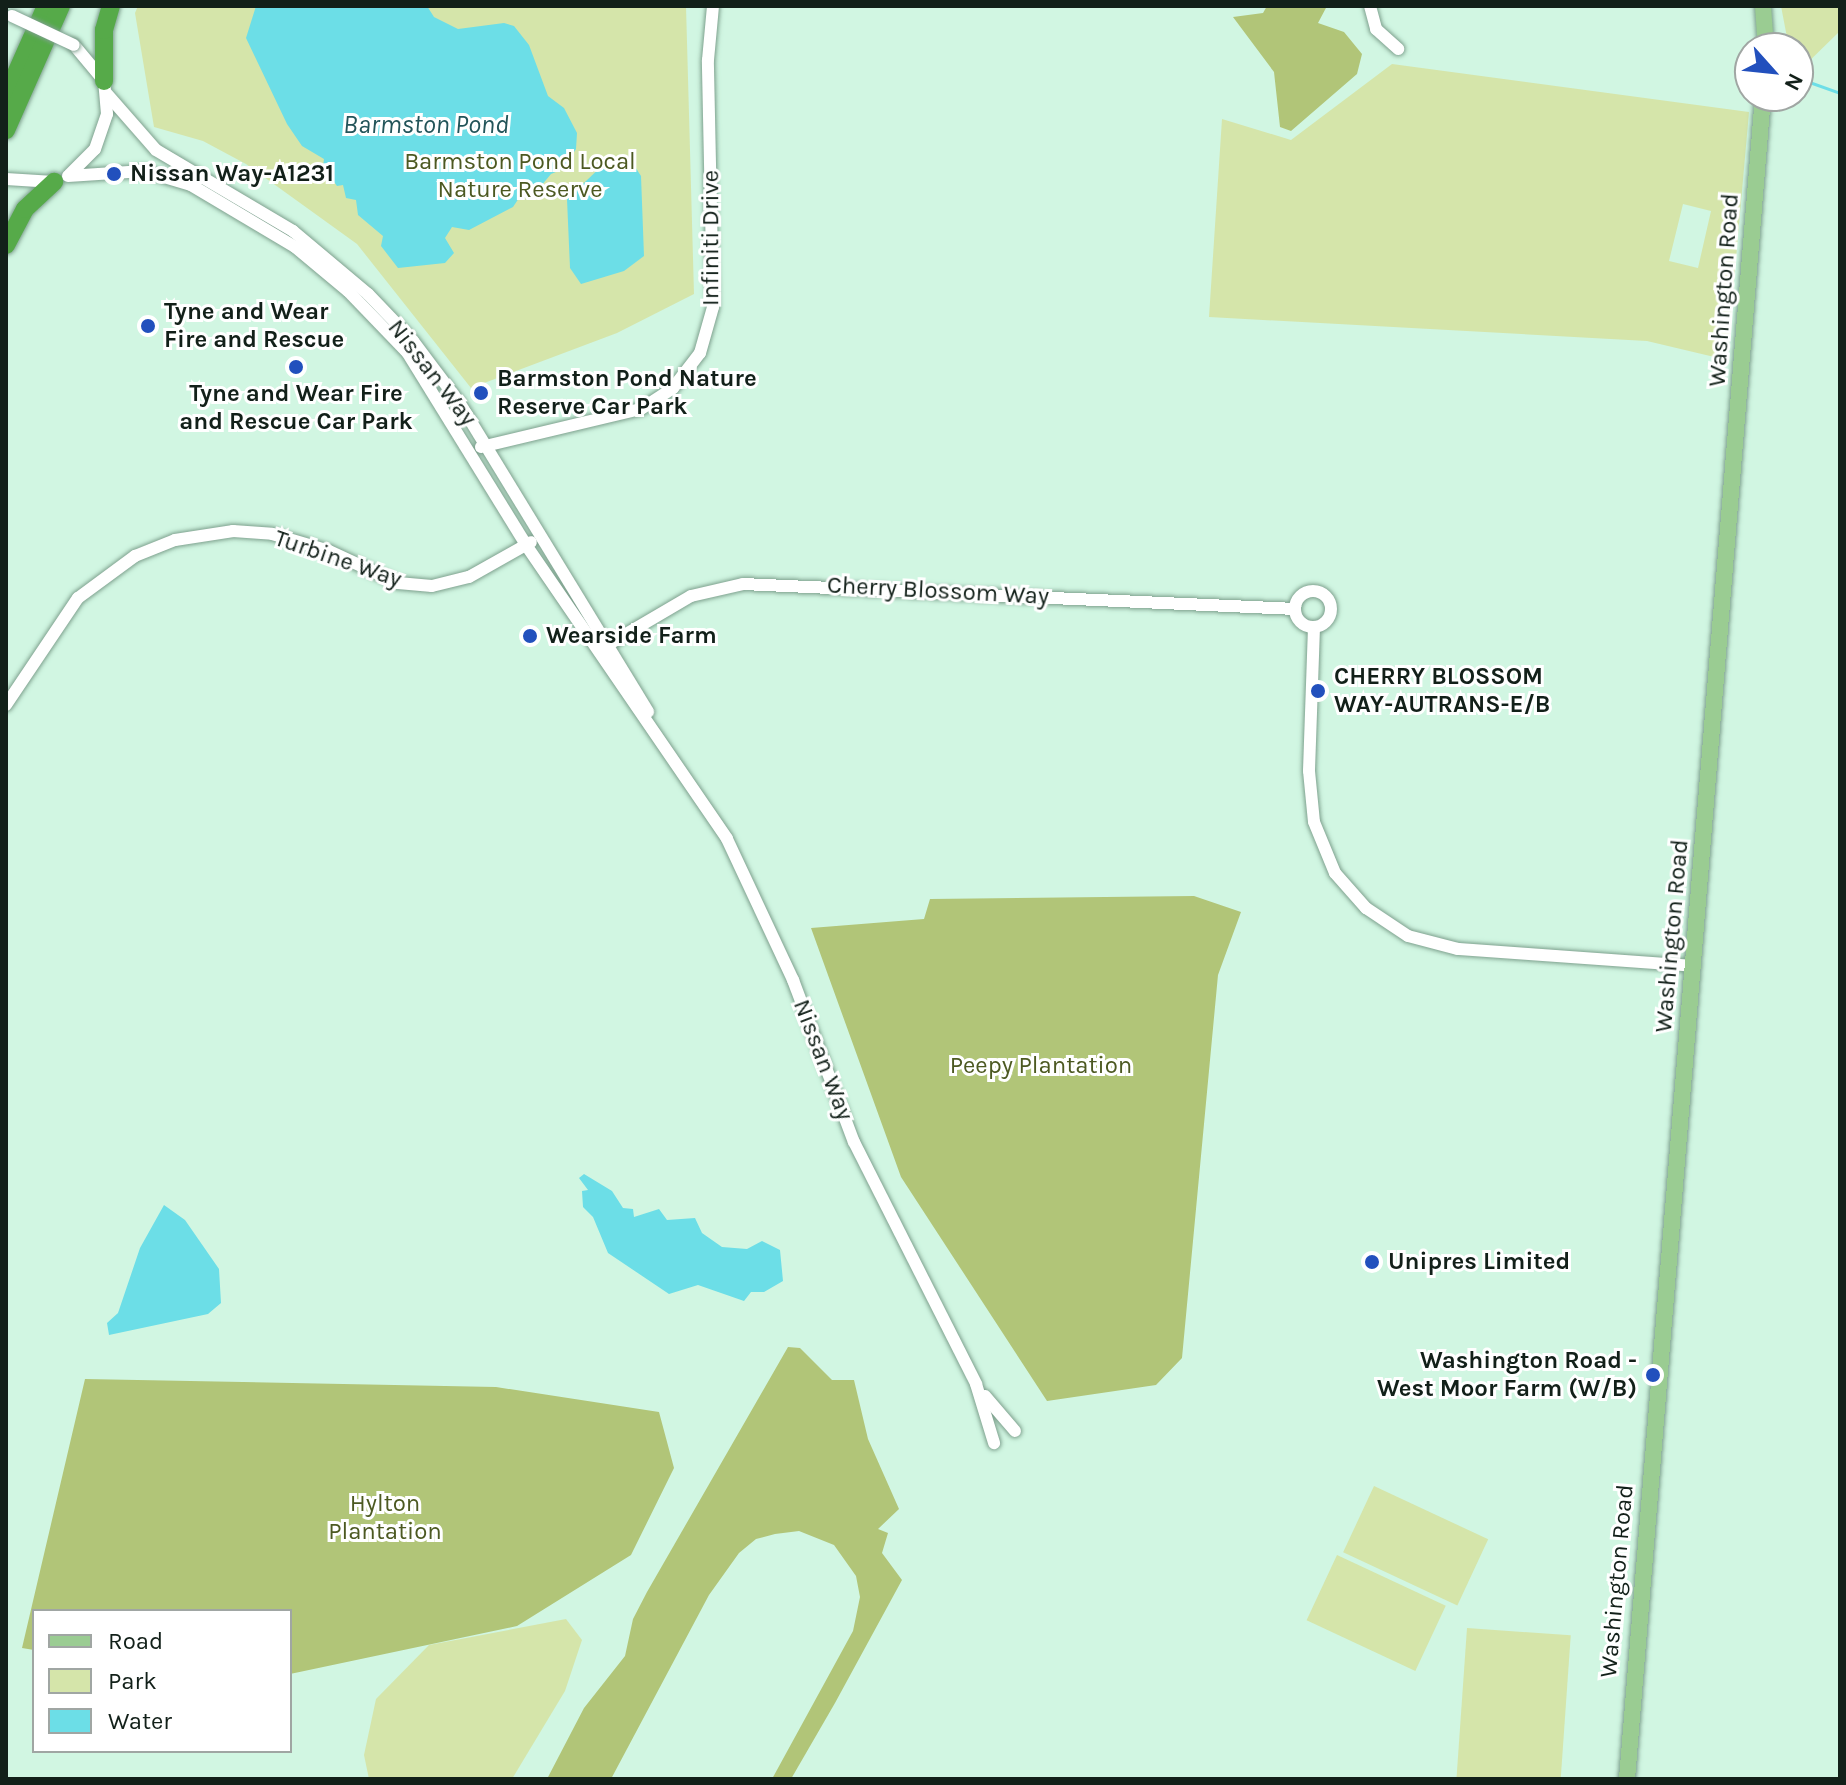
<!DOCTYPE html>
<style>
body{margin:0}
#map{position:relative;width:1846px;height:1785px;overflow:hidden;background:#d1f6e2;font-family:Karla,sans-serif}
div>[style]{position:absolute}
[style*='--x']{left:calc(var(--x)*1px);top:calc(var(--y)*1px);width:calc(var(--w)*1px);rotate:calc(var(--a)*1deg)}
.green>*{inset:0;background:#d5e5aa;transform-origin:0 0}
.forest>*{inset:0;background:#b1c578}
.water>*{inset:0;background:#6cdee7}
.stream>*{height:3px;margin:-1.5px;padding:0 1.5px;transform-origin:1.5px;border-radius:1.5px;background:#6cdee7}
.roads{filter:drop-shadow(0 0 2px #7ea18e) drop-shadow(0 0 2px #7ea18e)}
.minor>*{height:12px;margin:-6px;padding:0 6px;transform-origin:6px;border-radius:6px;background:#fff}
.minor>.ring{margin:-6px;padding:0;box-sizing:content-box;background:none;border:12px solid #fff;border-radius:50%}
.major>*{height:16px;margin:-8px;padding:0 8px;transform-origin:8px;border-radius:8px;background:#9acc92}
.highway>*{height:18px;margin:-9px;padding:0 9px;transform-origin:9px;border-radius:9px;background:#56aa49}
.bridges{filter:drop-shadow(0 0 2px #7ea18e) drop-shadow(0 0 2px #7ea18e)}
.minor-bridge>*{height:12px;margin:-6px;padding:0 6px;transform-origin:6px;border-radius:6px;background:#fff}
.dots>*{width:22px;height:22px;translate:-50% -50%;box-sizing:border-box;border:4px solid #fff;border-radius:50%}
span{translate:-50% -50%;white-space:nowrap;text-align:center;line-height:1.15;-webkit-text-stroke:6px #fff;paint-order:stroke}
.park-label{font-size:24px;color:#4c5921}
.poi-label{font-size:24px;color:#122019;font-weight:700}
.left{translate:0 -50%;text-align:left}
.right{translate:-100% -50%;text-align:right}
.street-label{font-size:24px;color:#122019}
.water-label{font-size:26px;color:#225459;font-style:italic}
.frame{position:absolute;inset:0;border:8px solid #122019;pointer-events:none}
.legend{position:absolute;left:32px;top:1609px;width:260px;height:144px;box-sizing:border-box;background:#fff;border:2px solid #a0a6a3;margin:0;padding:10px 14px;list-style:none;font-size:24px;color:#122019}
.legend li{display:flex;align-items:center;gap:16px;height:40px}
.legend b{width:40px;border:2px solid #a0a6a3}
.north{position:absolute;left:1734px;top:32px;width:80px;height:80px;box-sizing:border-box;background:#fff;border:2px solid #a0a6a3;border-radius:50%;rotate:117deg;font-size:22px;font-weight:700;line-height:32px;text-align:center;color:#122019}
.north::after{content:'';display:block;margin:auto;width:28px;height:36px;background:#2250bd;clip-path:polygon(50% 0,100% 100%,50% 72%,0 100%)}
</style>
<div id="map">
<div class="green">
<i style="clip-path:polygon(138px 6px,686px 6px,694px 294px,617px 333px,471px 388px,357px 244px,246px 164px,203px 141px,154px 127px,135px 13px)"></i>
<i style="clip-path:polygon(1781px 6px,1840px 6px,1840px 31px,1798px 72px,1798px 48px,1789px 48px)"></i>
<i style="clip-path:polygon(evenodd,1392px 64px,1749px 112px,1727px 360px,1647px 341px,1209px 317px,1222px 119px,1291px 140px,1392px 64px,1683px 204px,1711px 211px,1698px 268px,1669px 261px,1683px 204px)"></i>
<i style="left:1374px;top:1486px;width:126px;height:73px;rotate:25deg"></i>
<i style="left:1337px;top:1555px;width:120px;height:72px;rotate:25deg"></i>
<i style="clip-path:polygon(566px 1619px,582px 1640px,565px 1691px,512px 1779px,369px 1779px,364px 1755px,376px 1699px,429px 1645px)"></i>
<i style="left:1467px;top:1628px;width:104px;height:151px;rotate:4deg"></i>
</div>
<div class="forest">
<i style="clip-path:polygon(1267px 6px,1327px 6px,1318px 23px,1344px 32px,1362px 54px,1357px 74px,1291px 131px,1280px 127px,1274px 72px,1233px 17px,1263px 13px)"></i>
<i style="clip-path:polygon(1194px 896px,1241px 912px,1218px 975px,1182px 1358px,1156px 1385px,1047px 1401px,901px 1177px,811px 928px,924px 919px,930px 899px)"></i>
<i style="clip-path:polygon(788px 1347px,800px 1348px,832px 1380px,854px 1380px,868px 1439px,899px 1509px,878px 1529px,888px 1533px,882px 1553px,902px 1580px,835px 1703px,791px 1779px,772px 1779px,853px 1631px,860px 1597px,856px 1576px,834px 1545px,799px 1531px,775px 1534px,756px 1539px,739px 1553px,709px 1595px,611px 1779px,547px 1779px,584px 1708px,625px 1656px,633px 1619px,647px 1592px)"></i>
<i style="clip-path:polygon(85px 1379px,496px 1387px,659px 1412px,674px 1468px,631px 1555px,517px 1626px,290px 1674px,290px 1611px,34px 1611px,34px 1650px,22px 1648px)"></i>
</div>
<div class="water">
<i style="clip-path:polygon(256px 6px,427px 6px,434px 17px,458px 29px,504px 23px,514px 26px,529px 45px,548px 96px,564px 108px,577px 133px,576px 149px,563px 169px,551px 174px,536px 192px,521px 195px,513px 207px,469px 230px,452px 227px,445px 238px,454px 253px,445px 263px,398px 268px,381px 246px,383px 236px,358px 215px,356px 200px,346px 198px,343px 185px,337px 186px,323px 166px,324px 159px,302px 146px,287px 124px,246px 38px)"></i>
<i style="clip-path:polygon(628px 156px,641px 176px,644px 256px,624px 271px,581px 284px,570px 268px,567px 199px,605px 163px)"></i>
<i style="clip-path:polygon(584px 1174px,612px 1191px,623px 1208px,633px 1209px,634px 1217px,659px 1209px,667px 1220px,695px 1218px,702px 1233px,722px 1247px,747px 1249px,762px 1241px,780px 1250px,783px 1281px,764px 1292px,751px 1292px,744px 1301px,698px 1285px,669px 1294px,608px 1253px,593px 1217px,583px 1207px,582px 1191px,588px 1190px,579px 1178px)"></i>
<i style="clip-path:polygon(164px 1205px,185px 1220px,219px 1269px,221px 1303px,208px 1314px,109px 1335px,107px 1323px,118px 1313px,140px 1248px)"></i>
</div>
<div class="stream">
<i style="--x:1798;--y:78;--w:45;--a:19.7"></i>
</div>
<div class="roads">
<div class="minor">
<i style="--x:1370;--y:6;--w:24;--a:75"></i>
<i style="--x:1376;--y:29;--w:30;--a:42"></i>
<i style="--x:107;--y:94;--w:74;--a:48.8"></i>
<i style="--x:156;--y:150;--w:159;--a:30.6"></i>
<i style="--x:293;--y:231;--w:98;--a:40"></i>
<i style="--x:368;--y:294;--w:65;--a:46.2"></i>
<i style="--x:413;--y:341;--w:76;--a:53"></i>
<i style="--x:459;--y:402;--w:363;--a:58.6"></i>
<i style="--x:70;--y:174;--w:35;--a:-45"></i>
<i style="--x:95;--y:149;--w:37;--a:-71"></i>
<i style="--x:107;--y:114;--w:33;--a:-95"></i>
<i style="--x:104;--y:81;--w:47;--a:-129.8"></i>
<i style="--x:68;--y:176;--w:76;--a:-3.8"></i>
<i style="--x:144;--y:171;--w:49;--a:16.6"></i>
<i style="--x:191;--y:185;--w:121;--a:30.8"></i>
<i style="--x:295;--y:247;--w:69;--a:39.7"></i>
<i style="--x:348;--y:291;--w:85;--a:46"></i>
<i style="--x:407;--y:352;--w:227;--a:58.3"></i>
<i style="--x:526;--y:545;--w:356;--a:55.6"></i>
<i style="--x:727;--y:839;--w:156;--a:64.9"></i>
<i style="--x:793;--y:980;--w:173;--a:69.4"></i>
<i style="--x:854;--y:1142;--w:271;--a:63.2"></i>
<i style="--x:976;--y:1384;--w:62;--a:73"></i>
<i style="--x:6;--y:179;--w:48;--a:3.6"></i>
<i style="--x:481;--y:447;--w:164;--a:-13.4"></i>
<i style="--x:641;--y:409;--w:38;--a:-33"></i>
<i style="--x:673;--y:388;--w:44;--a:-52.4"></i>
<i style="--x:700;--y:353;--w:48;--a:-74.2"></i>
<i style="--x:713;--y:307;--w:247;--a:-91.2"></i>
<i style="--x:708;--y:60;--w:54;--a:-84.7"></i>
<i class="ring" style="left:1295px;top:591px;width:24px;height:24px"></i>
<i style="--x:1314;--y:627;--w:144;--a:92"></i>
<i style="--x:1309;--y:771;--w:51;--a:84.4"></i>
<i style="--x:1314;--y:822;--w:55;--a:67.6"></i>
<i style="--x:1335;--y:873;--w:47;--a:48.5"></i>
<i style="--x:1366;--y:908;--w:50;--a:33.7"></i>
<i style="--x:1408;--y:936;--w:52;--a:14.6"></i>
<i style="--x:1458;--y:949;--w:237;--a:4.1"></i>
<i style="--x:604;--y:647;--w:101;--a:-30.4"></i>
<i style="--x:691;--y:596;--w:53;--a:-13"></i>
<i style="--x:743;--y:584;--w:553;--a:2.59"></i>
<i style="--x:6;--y:705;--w:129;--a:-56.1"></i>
<i style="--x:78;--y:598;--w:71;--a:-36.4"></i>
<i style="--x:135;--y:556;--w:43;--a:-21.8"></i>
<i style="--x:175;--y:540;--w:59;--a:-8.8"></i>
<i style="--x:233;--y:531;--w:39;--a:4"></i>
<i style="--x:272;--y:534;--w:59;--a:16.6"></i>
<i style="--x:329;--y:551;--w:76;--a:24.9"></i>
<i style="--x:398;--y:583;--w:34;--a:5"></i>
<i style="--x:432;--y:586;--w:38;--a:-14"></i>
<i style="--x:469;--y:577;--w:71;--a:-29.4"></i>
<i style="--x:985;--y:1396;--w:46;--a:49.4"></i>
</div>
<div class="major">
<i style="--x:1763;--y:6;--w:42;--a:85.9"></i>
<i style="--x:1627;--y:1779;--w:1688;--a:-85.38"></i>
</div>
<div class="highway">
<i style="--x:104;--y:81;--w:51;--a:-90"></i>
<i style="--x:104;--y:30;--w:25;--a:-74"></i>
<i style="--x:6;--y:96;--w:98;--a:-66"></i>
<i style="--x:6;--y:130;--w:136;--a:-66.1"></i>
<i style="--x:6;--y:245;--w:41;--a:-62.2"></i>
<i style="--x:25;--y:209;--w:40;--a:-43"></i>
</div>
</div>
<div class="bridges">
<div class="minor-bridge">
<i style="--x:12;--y:16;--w:68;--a:25.1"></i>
</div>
</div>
<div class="dots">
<i style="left:114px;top:174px;background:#2250bd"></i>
<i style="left:148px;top:326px;background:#2250bd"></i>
<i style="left:296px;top:367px;background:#2250bd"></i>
<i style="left:481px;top:393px;background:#2250bd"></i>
<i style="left:530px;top:636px;background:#2250bd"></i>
<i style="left:1318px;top:691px;background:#2250bd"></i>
<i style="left:1372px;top:1262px;background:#2250bd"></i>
<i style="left:1653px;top:1375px;background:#2250bd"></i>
</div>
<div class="park-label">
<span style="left:520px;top:176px">Barmston Pond Local<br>Nature Reserve</span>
<span style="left:1041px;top:1066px">Peepy Plantation</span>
<span style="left:385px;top:1518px">Hylton<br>Plantation</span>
</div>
<div class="poi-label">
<span class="left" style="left:130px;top:174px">Nissan Way-A1231</span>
<span class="left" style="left:164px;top:326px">Tyne and Wear<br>Fire and Rescue</span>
<span class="left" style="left:497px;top:393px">Barmston Pond Nature<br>Reserve Car Park</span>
<span style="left:296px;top:408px">Tyne and Wear Fire<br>and Rescue Car Park</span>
<span class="left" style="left:546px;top:636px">Wearside Farm</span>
<span class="left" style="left:1334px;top:691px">CHERRY BLOSSOM<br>WAY-AUTRANS-E/B</span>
<span class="left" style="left:1388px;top:1262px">Unipres Limited</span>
<span class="right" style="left:1637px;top:1375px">Washington Road -<br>West Moor Farm (W/B)</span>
</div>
<div class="street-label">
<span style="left:711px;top:238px;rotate:-90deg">Infiniti Drive</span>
<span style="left:1724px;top:290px;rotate:-86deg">Washington Road</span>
<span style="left:432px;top:373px;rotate:52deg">Nissan Way</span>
<span style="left:338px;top:559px;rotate:19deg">Turbine Way</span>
<span style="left:938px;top:591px;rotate:3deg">Cherry Blossom Way</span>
<span style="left:1672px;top:936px;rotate:-85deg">Washington Road</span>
<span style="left:823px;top:1060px;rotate:69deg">Nissan Way</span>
<span style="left:1617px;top:1581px;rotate:-85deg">Washington Road</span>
</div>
<div class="water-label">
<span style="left:426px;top:125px">Barmston Pond</span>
</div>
<div class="frame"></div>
<ul class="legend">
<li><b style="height:10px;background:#9acc92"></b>Road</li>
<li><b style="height:22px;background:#d5e5aa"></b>Park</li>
<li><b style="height:22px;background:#6cdee7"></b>Water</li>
</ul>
<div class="north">N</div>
</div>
